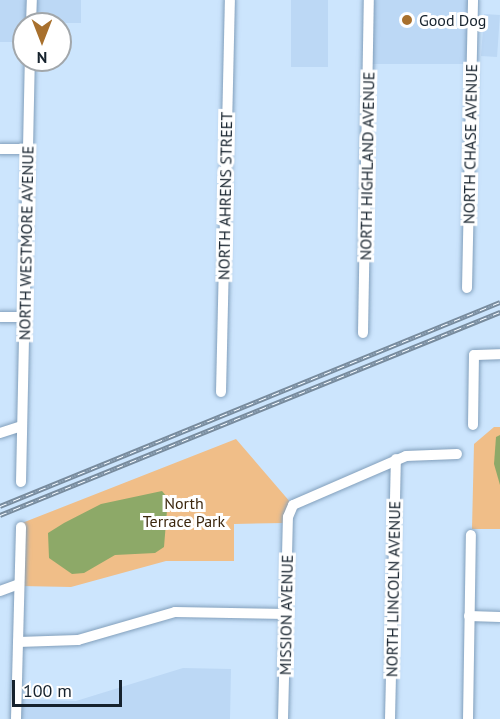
<!DOCTYPE html>
<style>
body{margin:0}
#map{position:relative;width:500px;height:719px;overflow:hidden;background:#cce5fd;font-family:"PT Sans",sans-serif}
div>[style]{position:absolute}
[style*='--x']{left:calc(var(--x)*1px);top:calc(var(--y)*1px);width:calc(var(--w)*1px);rotate:calc(var(--a)*1deg)}
.built>*{inset:0;background:#bcd8f5;transform-origin:0 0}
.green>*{inset:0;background:#f0be88}
.water>*{inset:0;background:#8da968}
.roads{filter:drop-shadow(0 0 2px #829fbb) drop-shadow(0 0 2px #829fbb)}
.minor>*{height:10px;margin:-5px;padding:0 5px;transform-origin:5px;border-radius:5px;background:#fff}
.rail>*{height:4.5px;margin-top:-2.25px;transform-origin:0;background:repeating-linear-gradient(90deg,#fff 0 7px,#788b9d 0 14px);box-sizing:border-box;border-block:2px solid #788b9d}
.dots>*{width:16px;height:16px;translate:-50% -50%;box-sizing:border-box;border:3px solid #fff;border-radius:50%}
span{translate:-50% -50%;white-space:nowrap;text-align:center;line-height:1.15;-webkit-text-stroke:6px #fff;paint-order:stroke}
.poi-label{font-size:16px;color:#16222d}
.left{translate:0 -50%;text-align:left}
.street-label{font-size:16px;color:#16222d}
.park-label{font-size:16px;color:#3c270e}
.north{position:absolute;left:12px;top:12px;width:60px;height:60px;box-sizing:border-box;background:#fff;border:2px solid #a2a7ab;border-radius:50%;rotate:180deg;font-size:16px;font-weight:700;line-height:24px;text-align:center;color:#16222d}
.north::after{content:'';display:block;margin:auto;width:21px;height:27px;background:#a8702d;clip-path:polygon(50% 0,100% 100%,50% 72%,0 100%)}
.scale{position:absolute;left:12px;top:680px;width:110px;height:27px;box-sizing:border-box;border:3px solid #16222d;border-top:0;padding-left:8px;font-size:18px;line-height:21px;white-space:nowrap;color:#16222d;-webkit-text-stroke:4px #fff;paint-order:stroke}
</style>
<div id="map">
<div class="built">
<i style="clip-path:polygon(0 0,29px 0,30px 24px,24px 24px,24px 42px,0 42px)"></i>
<i style="left:33px;top:0;width:48px;height:23px"></i>
<i style="left:291px;top:0;width:37px;height:67px"></i>
<i style="left:372px;top:0;width:99px;height:64px"></i>
<i style="left:484px;top:14px;width:16px;height:42px;rotate:4deg"></i>
<i style="clip-path:polygon(183px 668px,231px 669px,230px 719px,18px 719px,18px 699px,76px 701px)"></i>
</div>
<div class="green">
<i style="clip-path:polygon(494px 427px,500px 427px,500px 529px,472px 529px,474px 444px)"></i>
<i style="clip-path:polygon(236px 439px,291px 503px,284px 523px,234px 524px,234px 561px,166px 561px,71px 587px,21px 586px,22px 523px)"></i>
</div>
<div class="water">
<i style="clip-path:polygon(500px 435px,500px 485px,494px 464px,496px 437px)"></i>
<i style="clip-path:polygon(162px 491px,168px 498px,164px 547px,155px 553px,115px 555px,84px 573px,72px 574px,49px 558px,48px 533px,64px 523px,101px 504px)"></i>
</div>
<div class="roads">
<div class="minor">
<i style="--x:31;--y:24;--w:24;--a:-88"></i>
<i style="--x:0;--y:149;--w:28;--a:0"></i>
<i style="--x:467;--y:288;--w:288;--a:-88.8"></i>
<i style="--x:0;--y:317;--w:24;--a:0"></i>
<i style="--x:363;--y:333;--w:333;--a:-89"></i>
<i style="--x:221;--y:392;--w:392;--a:-88.7"></i>
<i style="--x:473;--y:425;--w:70;--a:-89.2"></i>
<i style="--x:474;--y:355;--w:26;--a:-2"></i>
<i style="--x:0;--y:433;--w:22;--a:-18"></i>
<i style="--x:21;--y:482;--w:422;--a:-88.8"></i>
<i style="--x:0;--y:591;--w:20;--a:-20"></i>
<i style="--x:469;--y:616;--w:31;--a:2"></i>
<i style="--x:18;--y:642;--w:60;--a:-1.9"></i>
<i style="--x:78;--y:640;--w:101;--a:-16.1"></i>
<i style="--x:175;--y:612;--w:111;--a:1"></i>
<i style="--x:16;--y:719;--w:192;--a:-88.5"></i>
<i style="--x:283;--y:719;--w:202;--a:-88.6"></i>
<i style="--x:288;--y:517;--w:13;--a:-67"></i>
<i style="--x:293;--y:505;--w:123;--a:-23.4"></i>
<i style="--x:406;--y:456;--w:51;--a:-2.2"></i>
<i style="--x:390;--y:719;--w:260;--a:-88.7"></i>
<i style="--x:468;--y:719;--w:184;--a:-89.1"></i>
</div>
</div>
<div class="rail">
<i style="--x:0;--y:506;--w:540;--a:-22.2"></i>
<i style="--x:0;--y:515;--w:540;--a:-22.1"></i>
</div>
<div class="dots">
<i style="left:407px;top:20px;background:#a8702d"></i>
</div>
<div class="poi-label">
<span class="left" style="left:419px;top:20px">Good Dog</span>
</div>
<div class="street-label">
<span style="left:470px;top:144px;rotate:-89deg">NORTH CHASE AVENUE</span>
<span style="left:367px;top:166px;rotate:-89deg">NORTH HIGHLAND AVENUE</span>
<span style="left:225px;top:196px;rotate:-89deg">NORTH AHRENS STREET</span>
<span style="left:26px;top:243px;rotate:-89deg">NORTH WESTMORE AVENUE</span>
<span style="left:393px;top:589px;rotate:-89deg">NORTH LINCOLN AVENUE</span>
<span style="left:286px;top:615px;rotate:-89deg">MISSION AVENUE</span>
</div>
<div class="park-label">
<span style="left:184px;top:512px">North<br>Terrace Park</span>
</div>
<div class="north">N</div>
<div class="scale">100 m</div>
</div>
